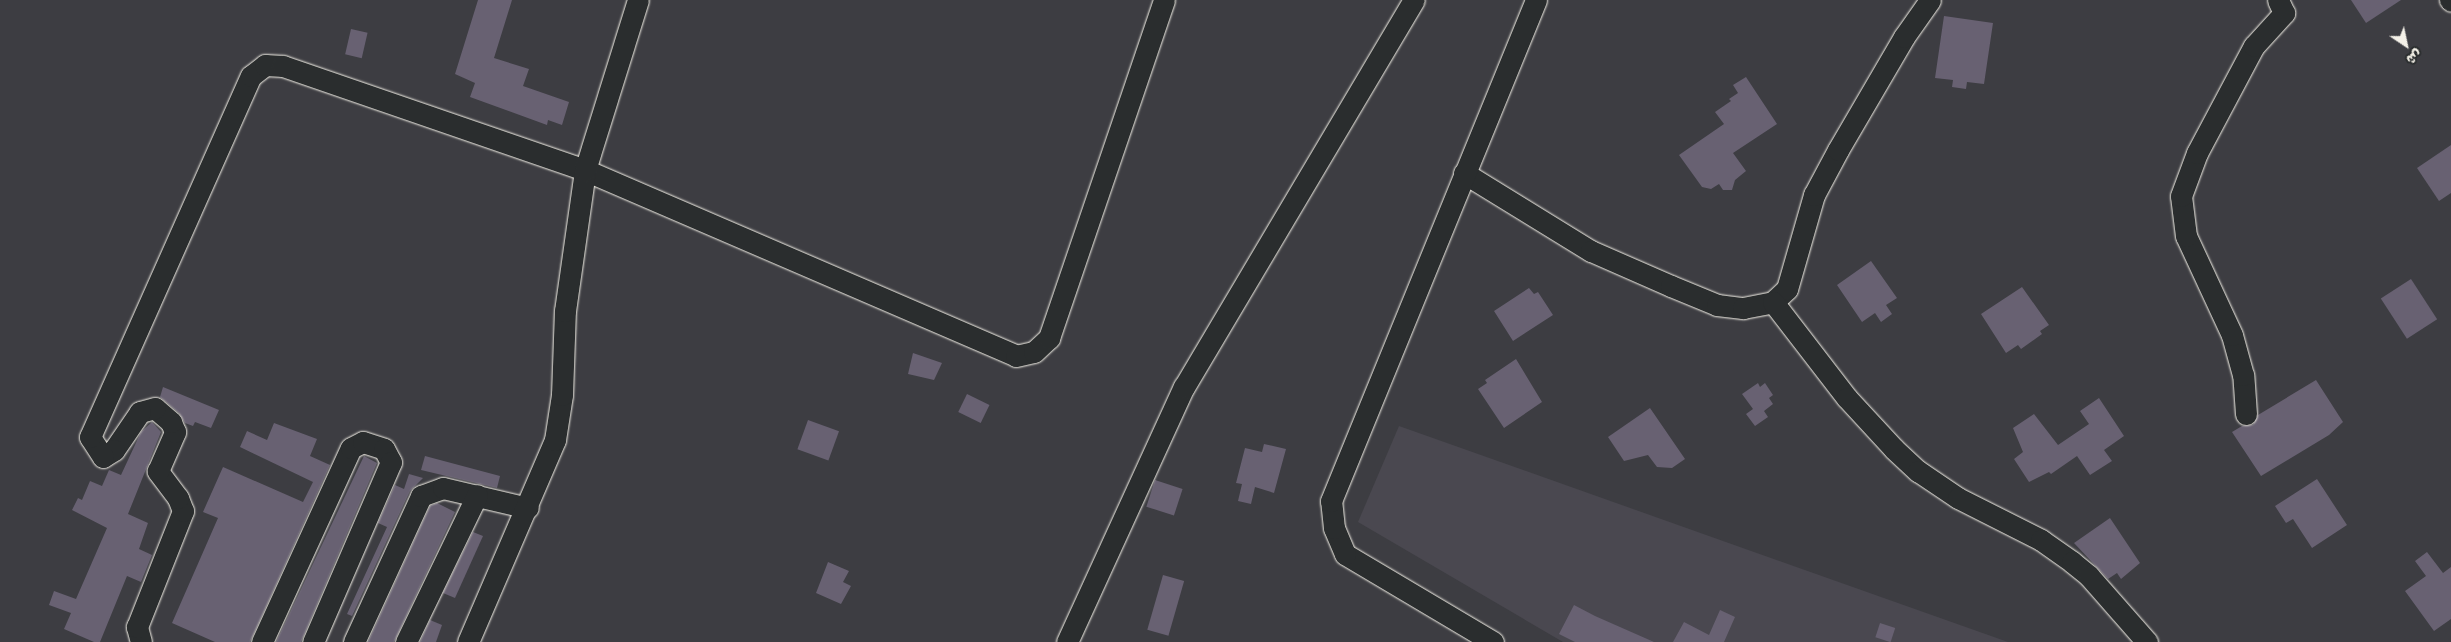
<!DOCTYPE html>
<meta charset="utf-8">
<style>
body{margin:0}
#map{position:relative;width:2451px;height:642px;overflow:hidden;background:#3d3d42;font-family:"Playpen Sans","Playpen Sans Arabic",sans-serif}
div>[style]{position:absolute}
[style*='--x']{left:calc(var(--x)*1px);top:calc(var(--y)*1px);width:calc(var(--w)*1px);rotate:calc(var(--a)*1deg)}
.built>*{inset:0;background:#4a4850}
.building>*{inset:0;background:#686172;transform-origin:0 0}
.roads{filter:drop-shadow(0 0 1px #f4f1e8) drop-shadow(0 0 1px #f4f1e8)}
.minor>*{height:21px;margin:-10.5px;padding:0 10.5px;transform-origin:10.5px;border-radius:10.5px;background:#2a2d2e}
span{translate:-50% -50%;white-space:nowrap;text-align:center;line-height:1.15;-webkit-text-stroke:4.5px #2a2d2e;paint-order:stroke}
.north{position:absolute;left:2381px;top:20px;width:50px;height:50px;-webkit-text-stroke:4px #2a2d2e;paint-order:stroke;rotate:146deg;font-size:14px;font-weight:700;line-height:20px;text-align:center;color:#f4f1e8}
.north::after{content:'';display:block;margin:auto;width:18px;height:22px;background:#f4f1e8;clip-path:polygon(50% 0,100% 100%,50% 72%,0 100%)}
</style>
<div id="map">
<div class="built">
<i style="clip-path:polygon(1399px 426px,2008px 642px,1563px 642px,1358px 522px)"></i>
</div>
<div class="building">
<i style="clip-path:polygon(478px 0,512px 0,494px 58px,529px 69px,523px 86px,569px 102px,562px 125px,548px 120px,547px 125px,470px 97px,475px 83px,455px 74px)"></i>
<i style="clip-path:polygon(2351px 0,2401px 0,2366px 23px)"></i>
<i style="clip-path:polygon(1944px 16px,1993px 23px,1984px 84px,1967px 82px,1966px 89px,1952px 87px,1953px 80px,1935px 78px)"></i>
<i style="left:351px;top:29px;width:17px;height:26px;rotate:13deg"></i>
<i style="clip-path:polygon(1746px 77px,1777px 124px,1733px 153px,1746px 171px,1735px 180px,1732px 190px,1723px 190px,1719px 184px,1711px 189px,1702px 187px,1679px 155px,1724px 124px,1715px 112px,1731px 101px,1729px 99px,1738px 93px,1733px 85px)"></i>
<i style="clip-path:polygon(2451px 145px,2451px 193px,2439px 201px,2417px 168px)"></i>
<i style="clip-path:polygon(1871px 261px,1897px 298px,1886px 305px,1892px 314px,1881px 322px,1875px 313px,1862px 322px,1837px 285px)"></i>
<i style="left:2411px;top:279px;width:48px;height:36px;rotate:57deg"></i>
<i style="clip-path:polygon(2022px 287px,2049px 325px,2040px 331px,2042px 334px,2021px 349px,2018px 345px,2006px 353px,1981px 314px)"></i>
<i style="clip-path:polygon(1529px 288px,1534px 294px,1538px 292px,1553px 315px,1513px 341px,1494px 311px)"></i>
<i style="clip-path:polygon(913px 353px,942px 363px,934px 380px,908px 374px)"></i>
<i style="clip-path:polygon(1516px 359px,1542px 402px,1504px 428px,1478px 389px,1487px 383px,1485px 380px)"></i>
<i style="clip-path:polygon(2316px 380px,2343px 422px,2329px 435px,2261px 476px,2232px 432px,2242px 426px,2253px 425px,2258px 415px)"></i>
<i style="clip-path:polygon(1758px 383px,1760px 387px,1765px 383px,1773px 395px,1769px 398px,1773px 404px,1764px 411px,1768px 417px,1755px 426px,1746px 414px,1753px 409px,1742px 394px)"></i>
<i style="clip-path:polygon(163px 387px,219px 410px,211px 428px,195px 422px,193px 426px,185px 423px,179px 413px,160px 397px)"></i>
<i style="left:967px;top:394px;width:25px;height:20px;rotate:26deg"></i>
<i style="clip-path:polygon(2099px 398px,2124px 436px,2104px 450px,2112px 461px,2090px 475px,2077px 456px,2051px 474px,2049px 472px,2029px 482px,2014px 459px,2023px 452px,2013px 428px,2034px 414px,2058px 445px,2089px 424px,2080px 411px)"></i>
<i style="clip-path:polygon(1650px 408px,1685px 459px,1672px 468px,1657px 467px,1648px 455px,1624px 461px,1608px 437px)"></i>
<i style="left:808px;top:420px;width:33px;height:31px;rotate:20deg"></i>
<i style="clip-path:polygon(152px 422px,161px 432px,128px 514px,148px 523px,139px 549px,152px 555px,141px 582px,127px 576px,100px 642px,94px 642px,64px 629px,71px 613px,49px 605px,54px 591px,76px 599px,107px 528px,72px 510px,78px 498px,82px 500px,90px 481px,102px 486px,109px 470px,121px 475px,141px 432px)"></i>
<i style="clip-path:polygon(274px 423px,317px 439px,310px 456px,330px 465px,250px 642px,215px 642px,172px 623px,218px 518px,203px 512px,223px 467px,303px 502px,313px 482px,240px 447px,247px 431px,267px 440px)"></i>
<i style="clip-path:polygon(1264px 444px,1286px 449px,1274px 493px,1255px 487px,1251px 504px,1238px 501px,1242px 484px,1236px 483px,1245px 448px,1262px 452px)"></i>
<i style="clip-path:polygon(364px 456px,377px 463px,301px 642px,276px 642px)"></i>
<i style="clip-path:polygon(425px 456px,500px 476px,497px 488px,421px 470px)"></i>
<i style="clip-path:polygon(409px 474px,423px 478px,410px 491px,352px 616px,347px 614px,387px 527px,378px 523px,395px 485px,404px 489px)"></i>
<i style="clip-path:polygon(2317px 479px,2347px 525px,2312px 548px,2293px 519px,2286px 523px,2275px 506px)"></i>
<i style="left:1155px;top:480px;width:29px;height:28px;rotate:18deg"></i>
<i style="clip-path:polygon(437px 503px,455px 512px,394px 642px,368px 642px,430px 506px)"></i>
<i style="clip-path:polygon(2110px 518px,2140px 563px,2121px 579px,2117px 573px,2108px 579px,2074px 543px)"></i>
<i style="clip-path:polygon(473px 532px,483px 536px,455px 598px,443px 593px)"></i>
<i style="clip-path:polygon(2427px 552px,2443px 573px,2451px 567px,2451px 619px,2434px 631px,2405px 591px,2426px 576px,2415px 561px)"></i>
<i style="clip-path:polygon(828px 562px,849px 571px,843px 582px,851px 586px,841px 604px,816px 593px)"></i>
<i style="left:1163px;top:575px;width:22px;height:57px;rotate:16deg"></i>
<i style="clip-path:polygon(1574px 605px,1595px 616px,1654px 642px,1575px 642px,1559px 634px)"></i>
<i style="clip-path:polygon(1720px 610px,1735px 617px,1724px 642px,1673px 642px,1684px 622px,1709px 635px)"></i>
<i style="clip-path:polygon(430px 620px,442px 625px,436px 642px,420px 642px)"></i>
<i style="left:1880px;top:623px;width:16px;height:15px;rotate:18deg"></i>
</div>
<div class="roads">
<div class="minor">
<i style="--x:2450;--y:0;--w:1;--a:45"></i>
<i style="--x:1464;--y:173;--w:149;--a:31.6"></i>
<i style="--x:1591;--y:251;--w:87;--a:23.6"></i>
<i style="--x:1671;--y:286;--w:50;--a:22.4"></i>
<i style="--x:1717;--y:305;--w:26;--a:7"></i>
<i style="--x:1743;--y:308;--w:31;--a:-11"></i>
<i style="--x:1773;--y:302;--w:19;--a:-43"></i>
<i style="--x:1787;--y:289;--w:98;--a:-74"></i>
<i style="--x:1814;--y:195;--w:51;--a:-61.9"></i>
<i style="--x:1838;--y:150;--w:131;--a:-59.7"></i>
<i style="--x:1904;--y:37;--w:45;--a:-54.9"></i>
<i style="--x:1773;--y:302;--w:121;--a:52.4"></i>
<i style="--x:1847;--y:398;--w:69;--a:47.3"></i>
<i style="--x:1894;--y:449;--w:33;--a:43"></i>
<i style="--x:1918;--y:471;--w:48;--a:34"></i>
<i style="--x:1958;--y:498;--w:93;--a:26.8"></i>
<i style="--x:2041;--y:540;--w:38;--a:35"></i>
<i style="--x:2072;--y:562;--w:22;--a:39"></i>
<i style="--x:2089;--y:576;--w:88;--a:48.7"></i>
<i style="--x:2246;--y:414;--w:39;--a:-94"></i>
<i style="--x:2243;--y:375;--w:41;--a:-105.4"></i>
<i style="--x:2232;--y:335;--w:109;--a:-114.9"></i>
<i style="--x:2186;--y:236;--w:40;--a:-97.1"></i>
<i style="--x:2181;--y:196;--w:46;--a:-69.6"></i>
<i style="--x:2197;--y:153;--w:121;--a:-62"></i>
<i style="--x:2254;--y:46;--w:45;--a:-47.7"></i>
<i style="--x:2284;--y:13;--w:14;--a:-115"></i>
<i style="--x:141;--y:642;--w:16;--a:-105"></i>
<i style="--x:137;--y:627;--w:125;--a:-68.4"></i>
<i style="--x:183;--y:511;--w:14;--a:-111"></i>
<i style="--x:178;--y:498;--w:34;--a:-127"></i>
<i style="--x:158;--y:471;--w:43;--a:-66.4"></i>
<i style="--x:175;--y:432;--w:11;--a:-112"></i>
<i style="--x:171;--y:422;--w:21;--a:-139"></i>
<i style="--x:155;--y:408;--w:16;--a:165"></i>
<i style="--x:140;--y:412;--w:46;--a:124.4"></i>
<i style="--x:114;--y:450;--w:13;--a:148"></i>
<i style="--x:103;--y:457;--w:24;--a:-123"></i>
<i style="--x:90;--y:437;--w:395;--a:-66"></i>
<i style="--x:251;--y:76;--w:18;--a:-38"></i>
<i style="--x:265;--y:65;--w:18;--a:3"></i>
<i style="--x:283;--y:66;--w:319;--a:19"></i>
<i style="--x:585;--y:170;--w:469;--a:23.3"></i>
<i style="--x:1016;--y:356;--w:18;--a:-13"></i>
<i style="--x:1034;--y:352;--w:21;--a:-43"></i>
<i style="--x:1049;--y:338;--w:357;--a:-71.2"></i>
<i style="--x:262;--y:642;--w:213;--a:-65.4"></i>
<i style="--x:351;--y:448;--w:13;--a:-27"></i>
<i style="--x:363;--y:442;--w:22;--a:18"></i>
<i style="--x:384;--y:449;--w:15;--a:62"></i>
<i style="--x:391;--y:462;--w:196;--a:113.4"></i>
<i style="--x:354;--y:642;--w:161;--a:-65.3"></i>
<i style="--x:421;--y:496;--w:23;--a:-20"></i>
<i style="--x:443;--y:488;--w:87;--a:13.2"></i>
<i style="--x:406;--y:642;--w:163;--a:-64.2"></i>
<i style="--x:468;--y:642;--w:220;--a:-66.7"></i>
<i style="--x:555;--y:440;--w:46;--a:-81.2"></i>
<i style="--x:562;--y:395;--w:84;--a:-88"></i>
<i style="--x:565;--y:311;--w:142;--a:-81.9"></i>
<i style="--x:585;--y:170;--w:178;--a:-72.7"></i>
<i style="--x:1067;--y:642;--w:281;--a:-65.4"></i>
<i style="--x:1184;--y:387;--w:450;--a:-59.3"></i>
<i style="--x:1493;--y:642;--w:172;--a:-149.3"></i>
<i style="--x:1345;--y:554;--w:28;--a:-113"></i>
<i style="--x:1334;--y:528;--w:27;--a:-96"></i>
<i style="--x:1331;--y:501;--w:541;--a:-67.75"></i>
</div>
</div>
<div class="north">ش</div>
</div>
